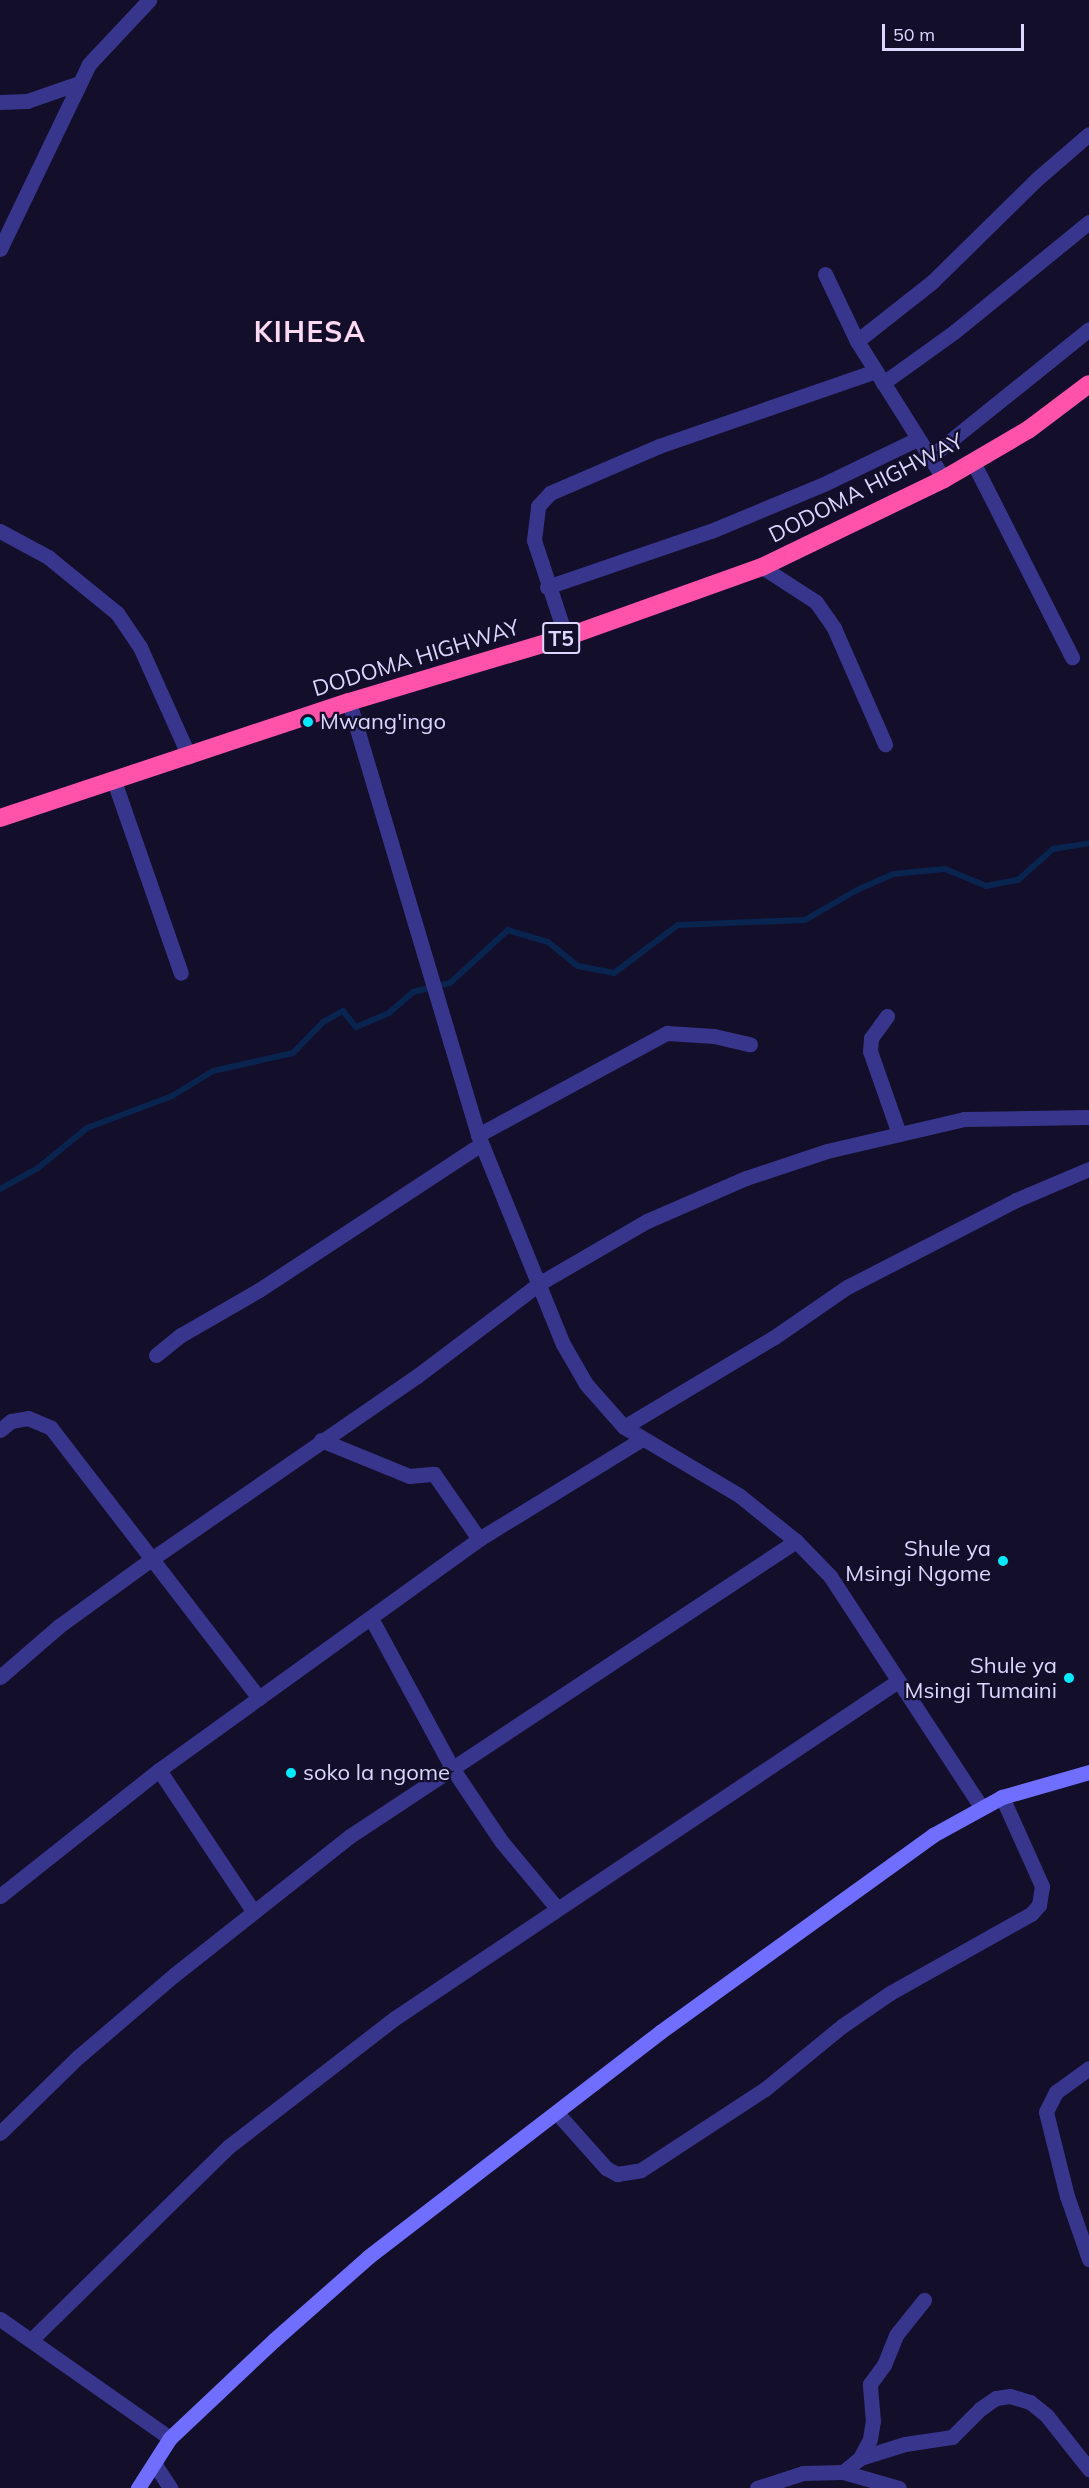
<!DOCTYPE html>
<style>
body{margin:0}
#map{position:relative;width:1089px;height:2488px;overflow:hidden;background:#130e2a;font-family:Mulish,sans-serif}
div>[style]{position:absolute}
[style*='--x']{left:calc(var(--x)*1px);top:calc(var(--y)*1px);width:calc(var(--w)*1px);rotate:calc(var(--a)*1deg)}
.stream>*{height:6px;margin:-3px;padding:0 3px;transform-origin:3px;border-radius:3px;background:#08244f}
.street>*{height:15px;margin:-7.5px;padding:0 7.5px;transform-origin:7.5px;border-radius:7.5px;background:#38368c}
.secondary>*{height:15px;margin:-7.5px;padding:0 7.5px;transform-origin:7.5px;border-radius:7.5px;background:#6f6eff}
.highway>*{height:18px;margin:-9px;padding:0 9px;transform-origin:9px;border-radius:9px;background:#ff52a8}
.dots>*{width:16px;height:16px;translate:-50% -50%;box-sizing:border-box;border:3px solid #130e2a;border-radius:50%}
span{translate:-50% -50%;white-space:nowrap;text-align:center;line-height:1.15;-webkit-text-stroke:4.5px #130e2a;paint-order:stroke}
.shield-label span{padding:2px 4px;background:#130e2a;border:2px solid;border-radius:4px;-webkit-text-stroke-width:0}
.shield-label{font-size:21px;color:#dbd7ff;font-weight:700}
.street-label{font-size:22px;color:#dbd7ff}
.poi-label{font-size:22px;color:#dbd7ff}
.left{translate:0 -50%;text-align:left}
.right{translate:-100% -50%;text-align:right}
.district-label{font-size:28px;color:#ffd9f2;font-weight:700;letter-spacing:1.5px}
.scale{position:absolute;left:882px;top:24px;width:142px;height:27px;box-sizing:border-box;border:3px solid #dbd7ff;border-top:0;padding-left:8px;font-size:18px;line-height:21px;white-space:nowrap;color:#dbd7ff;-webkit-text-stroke:4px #130e2a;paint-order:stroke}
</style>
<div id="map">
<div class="stream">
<i style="--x:0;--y:1189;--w:43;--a:-28.9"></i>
<i style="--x:38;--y:1168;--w:63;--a:-39.2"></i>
<i style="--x:87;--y:1128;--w:91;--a:-20.6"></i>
<i style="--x:172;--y:1096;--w:48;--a:-31.4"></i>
<i style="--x:213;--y:1071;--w:82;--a:-12.7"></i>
<i style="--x:293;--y:1053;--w:43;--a:-45.9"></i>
<i style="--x:323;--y:1022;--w:23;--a:-29"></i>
<i style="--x:343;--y:1011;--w:21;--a:51"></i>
<i style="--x:356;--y:1027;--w:36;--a:-23"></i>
<i style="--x:389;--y:1013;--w:32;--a:-41"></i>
<i style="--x:413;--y:992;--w:38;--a:-14"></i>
<i style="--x:450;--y:983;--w:79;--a:-42.4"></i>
<i style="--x:508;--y:930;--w:42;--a:16.7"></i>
<i style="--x:548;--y:942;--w:38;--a:39"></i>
<i style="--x:578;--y:966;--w:37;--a:11"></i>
<i style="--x:614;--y:973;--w:80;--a:-36.9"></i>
<i style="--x:678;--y:925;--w:127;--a:-2.3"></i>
<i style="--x:805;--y:920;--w:60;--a:-30"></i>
<i style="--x:857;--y:890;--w:39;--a:-24"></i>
<i style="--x:893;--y:874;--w:52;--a:-5.5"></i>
<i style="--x:945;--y:869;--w:44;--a:22.5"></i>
<i style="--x:986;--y:886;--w:33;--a:-11"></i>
<i style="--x:1018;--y:880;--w:47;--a:-41.5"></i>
<i style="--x:1053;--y:849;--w:36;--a:-9"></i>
</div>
<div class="street">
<i style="--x:0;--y:102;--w:27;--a:-2"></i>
<i style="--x:27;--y:101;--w:55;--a:-19.1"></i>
<i style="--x:0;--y:249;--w:205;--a:-64.3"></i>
<i style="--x:89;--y:64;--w:88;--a:-46.8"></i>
<i style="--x:825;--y:274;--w:74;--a:64.5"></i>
<i style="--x:857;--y:341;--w:163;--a:57.8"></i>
<i style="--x:857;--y:341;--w:95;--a:-38.2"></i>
<i style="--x:932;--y:282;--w:148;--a:-44.5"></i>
<i style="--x:1038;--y:178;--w:67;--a:-40.8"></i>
<i style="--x:883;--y:383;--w:87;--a:-35.7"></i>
<i style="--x:954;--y:332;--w:174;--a:-39.2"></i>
<i style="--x:930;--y:457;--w:204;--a:-38.8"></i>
<i style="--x:973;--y:462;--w:219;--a:63.1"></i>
<i style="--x:0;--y:531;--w:55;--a:28.4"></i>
<i style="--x:48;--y:557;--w:89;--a:39.1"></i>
<i style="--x:117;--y:613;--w:41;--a:55.9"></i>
<i style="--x:140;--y:647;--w:120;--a:65.8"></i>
<i style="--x:762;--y:567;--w:64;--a:32.9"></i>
<i style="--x:816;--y:602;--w:32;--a:55"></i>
<i style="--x:834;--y:628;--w:127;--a:66.3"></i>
<i style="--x:547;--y:587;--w:173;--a:-18.9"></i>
<i style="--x:711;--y:531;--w:122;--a:-22.6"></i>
<i style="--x:824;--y:484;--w:103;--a:-25.8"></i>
<i style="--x:566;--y:637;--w:102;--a:-108.3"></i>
<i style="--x:534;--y:540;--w:34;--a:-83"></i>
<i style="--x:538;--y:506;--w:18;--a:-47"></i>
<i style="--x:550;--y:493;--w:119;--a:-23.3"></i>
<i style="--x:659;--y:446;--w:229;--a:-19.1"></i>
<i style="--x:349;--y:702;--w:452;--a:73.4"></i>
<i style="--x:478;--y:1135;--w:226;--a:67.9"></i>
<i style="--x:563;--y:1344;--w:46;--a:60.1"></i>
<i style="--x:586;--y:1384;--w:57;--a:48.5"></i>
<i style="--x:624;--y:1427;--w:135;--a:30.7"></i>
<i style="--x:740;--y:1496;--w:72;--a:38.8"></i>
<i style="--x:796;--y:1541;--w:49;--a:45.8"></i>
<i style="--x:830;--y:1576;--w:277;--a:56.8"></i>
<i style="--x:114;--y:781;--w:203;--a:70.8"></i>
<i style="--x:887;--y:1016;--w:27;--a:126"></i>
<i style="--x:871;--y:1038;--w:13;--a:94"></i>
<i style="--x:870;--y:1051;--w:88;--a:70.7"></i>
<i style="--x:478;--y:1135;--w:215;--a:-28.4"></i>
<i style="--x:667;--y:1033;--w:47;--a:3.7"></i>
<i style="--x:714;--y:1036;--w:37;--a:13"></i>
<i style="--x:156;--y:1355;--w:32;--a:-39"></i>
<i style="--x:181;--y:1335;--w:90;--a:-30"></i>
<i style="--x:259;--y:1290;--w:266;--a:-33.3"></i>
<i style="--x:624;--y:1427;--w:174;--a:-30.9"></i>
<i style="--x:773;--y:1338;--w:90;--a:-34.6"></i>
<i style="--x:847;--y:1287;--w:190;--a:-27.2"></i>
<i style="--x:1016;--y:1200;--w:79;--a:-23"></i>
<i style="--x:0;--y:1430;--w:14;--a:-39"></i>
<i style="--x:11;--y:1421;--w:17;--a:-10"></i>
<i style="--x:28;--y:1418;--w:25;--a:23"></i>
<i style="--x:51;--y:1428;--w:341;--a:52.4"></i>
<i style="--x:321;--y:1440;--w:95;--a:22.2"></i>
<i style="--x:409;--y:1476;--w:25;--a:-5"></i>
<i style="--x:434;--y:1474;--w:79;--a:55.3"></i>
<i style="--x:371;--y:1618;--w:170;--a:61.6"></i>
<i style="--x:452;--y:1768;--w:88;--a:56.1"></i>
<i style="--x:501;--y:1841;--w:86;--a:50.2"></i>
<i style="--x:0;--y:1677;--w:78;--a:-40.8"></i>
<i style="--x:59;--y:1626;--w:116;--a:-35.9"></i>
<i style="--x:153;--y:1558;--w:321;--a:-34.6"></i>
<i style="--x:417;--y:1376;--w:154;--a:-37.1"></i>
<i style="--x:540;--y:1283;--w:124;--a:-30.1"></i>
<i style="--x:647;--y:1221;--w:108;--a:-23.5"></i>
<i style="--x:746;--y:1178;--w:85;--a:-18.4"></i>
<i style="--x:827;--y:1151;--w:141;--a:-13.1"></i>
<i style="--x:964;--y:1119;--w:125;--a:-0.9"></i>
<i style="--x:159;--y:1770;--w:169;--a:56.3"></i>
<i style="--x:0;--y:1896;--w:203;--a:-38.4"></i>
<i style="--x:159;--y:1770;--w:395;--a:-35.8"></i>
<i style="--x:479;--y:1539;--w:191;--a:-31.5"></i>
<i style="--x:1089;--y:2068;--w:41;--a:144"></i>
<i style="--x:1056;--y:2092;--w:22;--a:117"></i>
<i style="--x:1046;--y:2112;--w:87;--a:76"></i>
<i style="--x:1067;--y:2196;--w:67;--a:70.8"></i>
<i style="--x:557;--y:2113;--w:74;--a:48.3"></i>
<i style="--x:606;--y:2168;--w:13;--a:29"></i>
<i style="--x:617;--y:2174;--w:24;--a:-9"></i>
<i style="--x:641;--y:2170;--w:148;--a:-33.2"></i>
<i style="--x:765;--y:2089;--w:99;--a:-39.3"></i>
<i style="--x:842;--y:2026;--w:58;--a:-34.5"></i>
<i style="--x:890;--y:1993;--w:162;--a:-29.3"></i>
<i style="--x:1031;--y:1914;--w:12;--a:-48"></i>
<i style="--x:1039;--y:1905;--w:19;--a:-81"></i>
<i style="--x:1042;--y:1886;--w:98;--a:-114.2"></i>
<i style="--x:0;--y:2133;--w:109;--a:-44.3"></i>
<i style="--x:78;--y:2057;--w:126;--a:-40.5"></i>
<i style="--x:174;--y:1975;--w:224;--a:-38.3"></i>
<i style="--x:350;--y:1836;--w:535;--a:-33.48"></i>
<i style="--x:0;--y:2319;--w:208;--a:35"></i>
<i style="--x:31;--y:2340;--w:276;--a:-44.4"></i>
<i style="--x:228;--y:2147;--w:211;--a:-37.7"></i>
<i style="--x:395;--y:2018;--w:605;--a:-33.82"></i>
<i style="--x:860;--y:2458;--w:47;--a:-17.3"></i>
<i style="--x:905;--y:2444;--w:48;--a:-8.5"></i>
<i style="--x:952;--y:2437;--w:40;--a:-45"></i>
<i style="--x:980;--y:2409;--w:19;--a:-35"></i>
<i style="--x:996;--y:2398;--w:14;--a:-8"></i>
<i style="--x:1010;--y:2396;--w:21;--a:17"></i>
<i style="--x:1030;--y:2402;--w:22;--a:39"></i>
<i style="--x:1047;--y:2416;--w:68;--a:51.6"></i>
<i style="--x:154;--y:2463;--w:30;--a:57"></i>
<i style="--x:843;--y:2472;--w:58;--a:15.9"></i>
<i style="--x:757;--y:2488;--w:48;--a:-18.1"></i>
<i style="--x:803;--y:2473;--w:40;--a:-1.4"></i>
<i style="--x:843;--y:2472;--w:22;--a:-39"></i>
<i style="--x:860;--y:2458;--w:21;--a:-62"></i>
<i style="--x:870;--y:2439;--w:18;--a:-81"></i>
<i style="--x:873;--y:2421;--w:37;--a:-95"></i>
<i style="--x:870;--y:2384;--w:24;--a:-54"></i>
<i style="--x:884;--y:2365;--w:32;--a:-68"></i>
<i style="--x:896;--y:2335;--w:45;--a:-51.3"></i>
</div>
<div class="secondary">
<i style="--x:138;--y:2488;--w:59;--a:-57.4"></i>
<i style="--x:170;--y:2438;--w:143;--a:-43.3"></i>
<i style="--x:274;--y:2340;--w:125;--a:-41.4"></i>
<i style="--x:368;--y:2257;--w:369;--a:-37.6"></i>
<i style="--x:660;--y:2032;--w:337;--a:-35.8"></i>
<i style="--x:933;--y:1835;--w:79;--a:-28.8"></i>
<i style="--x:1002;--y:1797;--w:91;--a:-16"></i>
</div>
<div class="highway">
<i style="--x:0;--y:818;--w:368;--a:-18.4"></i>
<i style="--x:349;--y:702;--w:227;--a:-16.7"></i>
<i style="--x:566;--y:637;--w:208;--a:-19.7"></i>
<i style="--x:762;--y:567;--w:202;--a:-25.8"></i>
<i style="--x:944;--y:479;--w:97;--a:-30.3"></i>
<i style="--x:1028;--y:430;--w:76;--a:-37"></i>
</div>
<div class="dots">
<i style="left:308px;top:722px;background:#03eaff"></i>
<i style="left:1003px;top:1561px;background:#03eaff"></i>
<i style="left:1069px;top:1678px;background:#03eaff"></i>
<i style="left:291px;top:1773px;background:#03eaff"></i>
</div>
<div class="shield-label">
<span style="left:561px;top:638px">T5</span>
</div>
<div class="street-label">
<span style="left:866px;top:488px;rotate:-27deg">DODOMA HIGHWAY</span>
<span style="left:416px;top:658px;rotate:-17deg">DODOMA HIGHWAY</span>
</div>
<div class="poi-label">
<span class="left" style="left:320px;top:722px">Mwang'ingo</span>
<span class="right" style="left:991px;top:1561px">Shule ya<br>Msingi Ngome</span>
<span class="right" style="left:1057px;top:1678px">Shule ya<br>Msingi Tumaini</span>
<span class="left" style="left:303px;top:1773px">soko la ngome</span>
</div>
<div class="district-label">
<span style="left:310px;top:332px">KIHESA</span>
</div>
<div class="scale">50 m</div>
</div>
